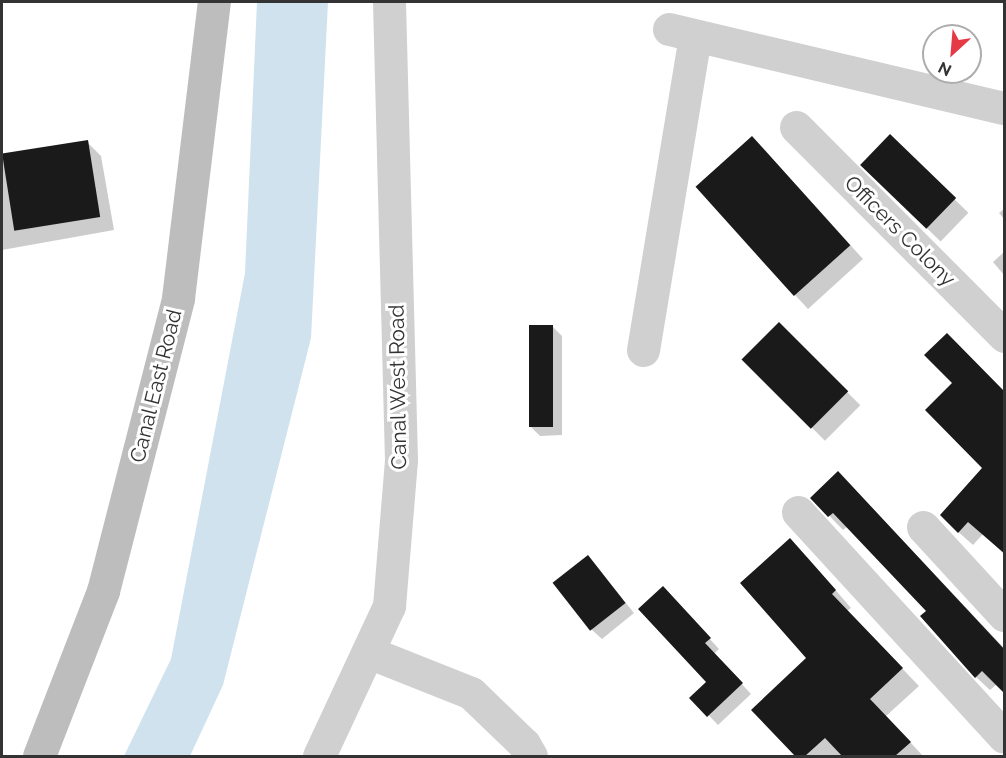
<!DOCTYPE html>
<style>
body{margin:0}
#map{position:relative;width:1006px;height:758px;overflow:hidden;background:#fff;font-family:Raleway,sans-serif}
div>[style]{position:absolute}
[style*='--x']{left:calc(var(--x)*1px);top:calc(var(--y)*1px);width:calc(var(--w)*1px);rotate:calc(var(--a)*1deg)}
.water>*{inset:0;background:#cfe2ee}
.shadow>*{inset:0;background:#0003;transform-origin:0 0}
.building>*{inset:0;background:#1a1a1a;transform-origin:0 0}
.minor>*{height:33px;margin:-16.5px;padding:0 16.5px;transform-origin:16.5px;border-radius:16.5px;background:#d0d0d0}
.tertiary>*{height:33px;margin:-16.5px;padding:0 16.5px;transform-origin:16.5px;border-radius:16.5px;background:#d0d0d0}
.secondary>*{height:33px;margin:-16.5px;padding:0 16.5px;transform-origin:16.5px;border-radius:16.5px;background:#bdbdbd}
span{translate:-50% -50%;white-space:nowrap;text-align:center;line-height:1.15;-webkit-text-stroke:6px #fff;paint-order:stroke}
.street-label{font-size:21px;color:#333}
.frame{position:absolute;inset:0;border:3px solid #333;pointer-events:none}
.north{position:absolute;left:922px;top:24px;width:60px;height:60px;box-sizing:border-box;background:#fff;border:2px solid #adadad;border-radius:50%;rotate:206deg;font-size:16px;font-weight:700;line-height:24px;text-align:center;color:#333}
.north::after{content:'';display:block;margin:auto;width:21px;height:27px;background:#e63946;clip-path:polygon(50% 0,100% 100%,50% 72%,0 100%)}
</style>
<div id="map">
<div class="water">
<i style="clip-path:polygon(257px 2px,328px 2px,311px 338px,223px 685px,190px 756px,124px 756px,171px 659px,245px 273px)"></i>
</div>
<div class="shadow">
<i style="left:890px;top:137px;width:109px;height:40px;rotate:44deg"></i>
<i style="clip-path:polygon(87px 142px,101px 156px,114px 230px,2px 250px,2px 156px)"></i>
<i style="clip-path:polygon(766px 152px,863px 259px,808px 309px,795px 295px)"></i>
<i style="clip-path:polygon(1004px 209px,1004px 219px,999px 213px)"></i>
<i style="clip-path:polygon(1004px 252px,1004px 275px,993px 262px)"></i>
<i style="left:779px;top:324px;width:115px;height:50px;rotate:45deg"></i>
<i style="clip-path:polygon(553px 327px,562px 336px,562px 435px,540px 436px,530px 426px)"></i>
<i style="clip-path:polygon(1004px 394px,1004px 554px,983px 534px,973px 545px,955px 529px,985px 469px)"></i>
<i style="clip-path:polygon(852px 487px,1004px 648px,1004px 692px,997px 684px,990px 690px,976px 677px,922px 616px,928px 611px,848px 526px,843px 530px,812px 498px)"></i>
<i style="clip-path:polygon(807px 557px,851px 608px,847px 611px,919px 686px,886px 716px,923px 756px,797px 756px,753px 710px,808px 658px)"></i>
<i style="clip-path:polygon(597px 567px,634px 613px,602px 639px,592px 630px)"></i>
<i style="clip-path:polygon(672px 598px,719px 649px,714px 654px,751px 694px,718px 725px,692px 698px,708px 682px)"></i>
</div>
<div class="building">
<i style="left:890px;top:134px;width:92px;height:43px;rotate:44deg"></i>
<i style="left:752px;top:136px;width:147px;height:76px;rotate:48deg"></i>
<i style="left:88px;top:140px;width:78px;height:87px;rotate:81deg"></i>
<i style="left:779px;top:322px;width:98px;height:53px;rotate:45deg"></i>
<i style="left:529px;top:325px;width:24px;height:102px"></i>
<i style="clip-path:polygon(947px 333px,1005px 392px,1005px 554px,968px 522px,958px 533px,940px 515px,982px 468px,925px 410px,952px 383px,924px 355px)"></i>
<i style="clip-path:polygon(838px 471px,1005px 650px,1005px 694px,982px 671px,975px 678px,920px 616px,926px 611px,833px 513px,828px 517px,810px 498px)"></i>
<i style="clip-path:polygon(790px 538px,836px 590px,832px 594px,903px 668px,870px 699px,911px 742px,895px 756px,842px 756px,825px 738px,805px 756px,795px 756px,751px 710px,806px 658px,740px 583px)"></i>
<i style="left:588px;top:555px;width:61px;height:45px;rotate:52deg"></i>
<i style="clip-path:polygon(663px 586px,711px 638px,705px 643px,743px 683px,707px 717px,689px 698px,706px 682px,638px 609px)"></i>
</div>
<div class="minor">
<i style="--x:669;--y:29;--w:344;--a:13.3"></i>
<i style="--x:796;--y:127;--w:295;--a:45.1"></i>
<i style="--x:643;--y:350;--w:318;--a:-80.6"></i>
<i style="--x:798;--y:512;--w:305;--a:47.5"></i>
<i style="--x:923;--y:527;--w:120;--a:47.4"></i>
<i style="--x:368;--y:652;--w:111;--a:21.7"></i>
<i style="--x:471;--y:693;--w:74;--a:43.9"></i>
<i style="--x:524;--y:744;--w:14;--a:60"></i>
</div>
<div class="tertiary">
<i style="--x:319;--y:756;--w:166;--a:-65"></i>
<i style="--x:389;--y:606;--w:146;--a:-85.3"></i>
<i style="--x:401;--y:460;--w:458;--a:-91.5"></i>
</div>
<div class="secondary">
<i style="--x:39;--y:756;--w:177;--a:-68.8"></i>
<i style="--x:103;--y:591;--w:302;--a:-75.6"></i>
<i style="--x:178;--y:298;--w:298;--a:-83.1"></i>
</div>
<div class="street-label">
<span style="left:900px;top:231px;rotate:45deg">Officers Colony</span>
<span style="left:156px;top:386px;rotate:-76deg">Canal East Road</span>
<span style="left:398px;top:387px;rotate:-91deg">Canal West Road</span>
</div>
<div class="frame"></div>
<div class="north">N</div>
</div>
